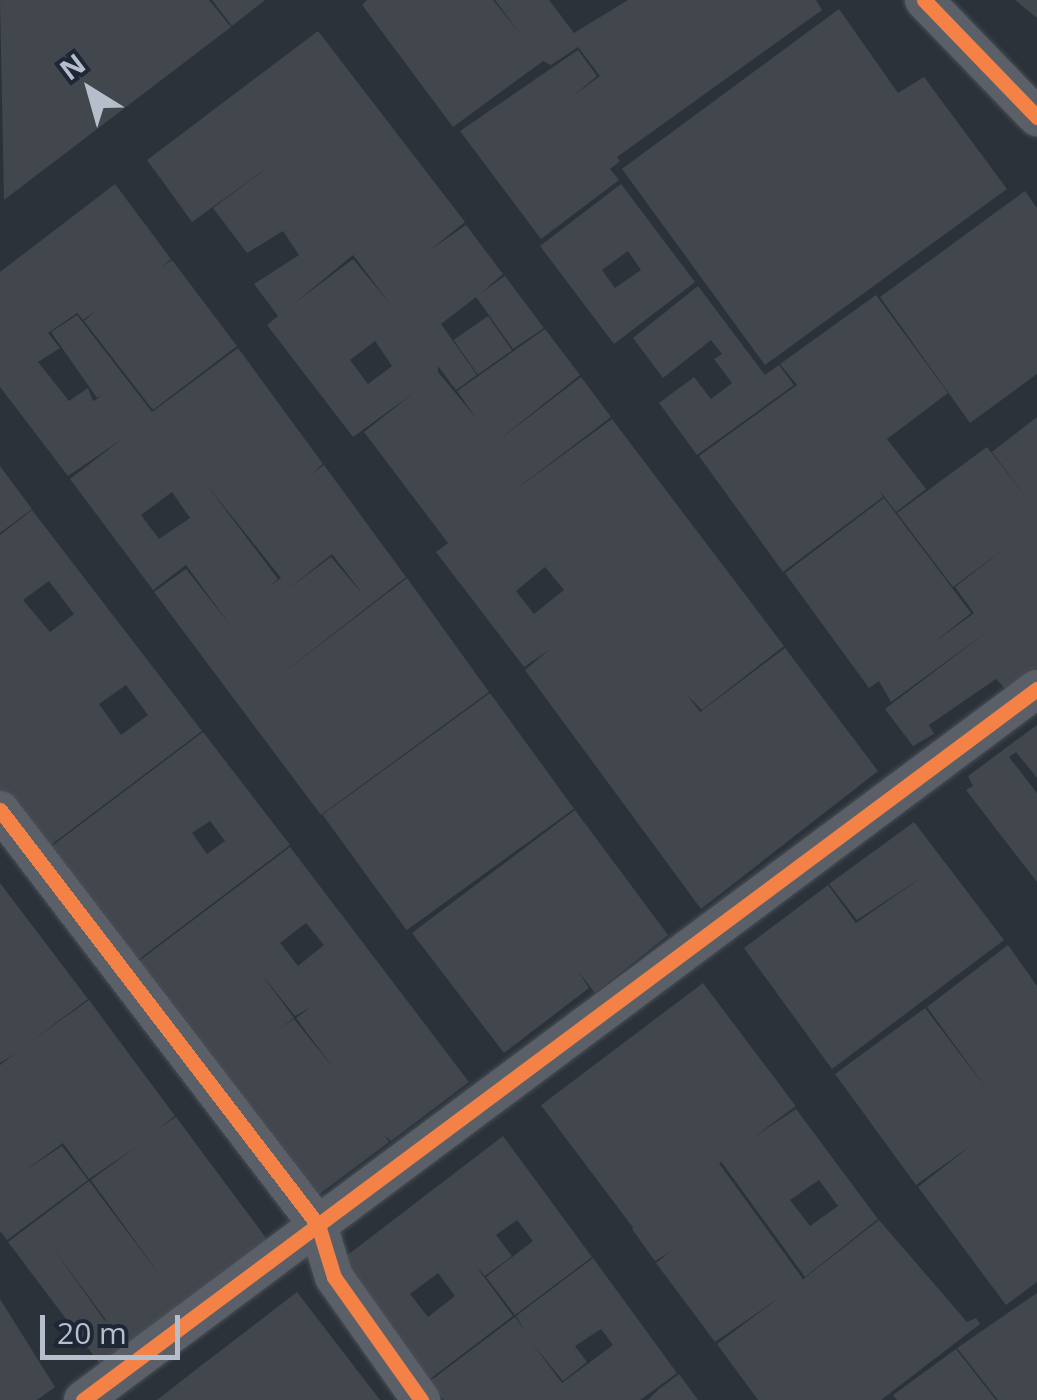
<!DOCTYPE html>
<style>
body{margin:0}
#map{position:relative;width:1037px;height:1400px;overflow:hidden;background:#2b323a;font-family:"Open Sans",sans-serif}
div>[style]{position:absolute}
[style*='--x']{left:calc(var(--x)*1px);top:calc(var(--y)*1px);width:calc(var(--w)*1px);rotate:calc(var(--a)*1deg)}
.building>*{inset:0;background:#42474e;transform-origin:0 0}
.roads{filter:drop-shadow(0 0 2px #494e54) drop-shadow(0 0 2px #494e54)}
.street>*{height:38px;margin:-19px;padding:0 19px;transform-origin:19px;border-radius:19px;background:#5b6068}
.cycleway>*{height:15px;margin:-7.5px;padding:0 7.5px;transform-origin:7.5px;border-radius:7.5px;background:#f48246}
span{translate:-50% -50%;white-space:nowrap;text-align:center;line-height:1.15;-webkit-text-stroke:9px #1e2735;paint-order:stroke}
.north{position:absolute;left:40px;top:40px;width:100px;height:100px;-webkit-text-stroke:8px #1e2735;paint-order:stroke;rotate:323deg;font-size:28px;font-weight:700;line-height:40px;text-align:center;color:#b5beca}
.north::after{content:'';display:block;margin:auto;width:35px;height:45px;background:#b5beca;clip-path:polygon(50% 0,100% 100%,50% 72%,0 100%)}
.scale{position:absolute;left:40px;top:1315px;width:140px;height:45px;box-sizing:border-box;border:5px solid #b5beca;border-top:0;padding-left:12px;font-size:30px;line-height:35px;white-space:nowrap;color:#b5beca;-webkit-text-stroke:8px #1e2735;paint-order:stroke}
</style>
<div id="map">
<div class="building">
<i style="clip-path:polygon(0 0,209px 0,231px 27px,4px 200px)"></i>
<i style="clip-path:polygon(212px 0,265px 0,232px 26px)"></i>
<i style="clip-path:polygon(367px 0,493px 0,521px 35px,495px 0,549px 0,574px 33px,628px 0,816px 0,822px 10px,617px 157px,620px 161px,610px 169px,619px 180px,541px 239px,460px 131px,578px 50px,597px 76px,573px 96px,600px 76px,578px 47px,551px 65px,543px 61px,453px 127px,362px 5px)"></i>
<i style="clip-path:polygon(1015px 0,1037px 0,1037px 18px)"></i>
<i style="clip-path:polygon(839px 9px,898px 93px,924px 77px,1007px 189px,765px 365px,622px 169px)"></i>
<i style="clip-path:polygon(evenodd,318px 31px,465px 222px,430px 250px,466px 225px,503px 274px,481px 293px,505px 276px,544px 328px,513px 349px,476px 297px,441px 324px,477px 375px,456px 390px,438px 366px,438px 372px,477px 419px,457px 391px,545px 329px,580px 375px,495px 443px,581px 377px,611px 417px,511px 493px,612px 419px,784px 646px,702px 710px,687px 695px,700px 712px,683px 725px,785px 648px,878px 771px,701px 909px,525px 670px,549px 650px,524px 667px,436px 552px,448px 543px,364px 432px,415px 392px,353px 437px,267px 325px,278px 316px,254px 284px,299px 255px,283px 231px,247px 253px,213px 208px,279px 159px,192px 222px,147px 160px,318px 31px,353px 255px,391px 305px,353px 259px,295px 303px,353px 255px,318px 31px,375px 341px,392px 366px,368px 384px,350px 360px,375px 341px,318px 31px,545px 567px,564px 590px,534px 614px,516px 591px,545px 567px)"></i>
<i style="clip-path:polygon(evenodd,115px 184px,171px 259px,161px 267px,172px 260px,237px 346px,153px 410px,84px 321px,96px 311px,83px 320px,77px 313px,48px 333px,60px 348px,38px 362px,69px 401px,88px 388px,93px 401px,104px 395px,97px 398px,51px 332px,77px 315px,152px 412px,238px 348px,323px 464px,310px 475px,324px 465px,406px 577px,270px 683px,407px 578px,489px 692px,321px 815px,154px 592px,186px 569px,231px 626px,186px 565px,153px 590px,70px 479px,122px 439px,68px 476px,0 387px,0 272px,115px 184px,203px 480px,281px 578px,269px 587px,278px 579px,203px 480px,115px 184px,172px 492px,190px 518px,159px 539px,141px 515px,172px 492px,115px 184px,332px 554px,365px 597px,331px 557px,288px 589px,332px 554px)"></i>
<i style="clip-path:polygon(evenodd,621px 184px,695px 282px,614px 344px,540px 246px,621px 184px,628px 251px,641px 270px,615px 288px,602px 270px,628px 251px)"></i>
<i style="clip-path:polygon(1025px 191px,1037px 208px,1037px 374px,970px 423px,880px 297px)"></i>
<i style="clip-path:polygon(698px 286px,765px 375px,779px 365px,794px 385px,697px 455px,659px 403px,694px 377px,711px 399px,732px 383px,714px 359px,722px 354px,711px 340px,663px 378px,633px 338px)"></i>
<i style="clip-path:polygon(876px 295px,948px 393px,887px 439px,926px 489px,896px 512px,880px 491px,883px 497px,783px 572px,699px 456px,797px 385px,780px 364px)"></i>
<i style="left:488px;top:316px;width:42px;height:42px;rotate:55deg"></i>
<i style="clip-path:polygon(1037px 417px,1037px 668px,1007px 691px,996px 679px,929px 725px,934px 734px,913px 746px,885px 709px,988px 631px,891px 702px,879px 681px,869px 688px,785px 573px,884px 498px,971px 613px,932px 644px,974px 613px,955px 587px,1007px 547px,953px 587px,897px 513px,987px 447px,1030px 502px,992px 452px)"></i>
<i style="clip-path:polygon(0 466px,32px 509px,0 533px)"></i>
<i style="clip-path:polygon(evenodd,32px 510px,202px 731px,35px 857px,0 810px,0 535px,32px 510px,49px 581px,74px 614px,50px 632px,23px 600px,49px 581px,32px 510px,126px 685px,148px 715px,121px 735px,99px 704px,126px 685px)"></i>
<i style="left:490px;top:693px;width:143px;height:207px;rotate:54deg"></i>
<i style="clip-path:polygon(1037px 725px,1037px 778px,1016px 752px,1009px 757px,1037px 793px,1037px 882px,966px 790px,973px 786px,968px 776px)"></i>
<i style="clip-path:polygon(evenodd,203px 732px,290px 845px,122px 972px,36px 858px,203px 732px,210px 821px,225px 841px,207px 854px,192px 833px,210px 821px)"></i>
<i style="clip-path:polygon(575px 810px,668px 935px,595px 993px,578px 971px,589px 988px,504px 1053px,412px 933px)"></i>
<i style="clip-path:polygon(914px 822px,1004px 940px,832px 1069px,744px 948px,828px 885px,856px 923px,925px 875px,857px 920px,829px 884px)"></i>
<i style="clip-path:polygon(evenodd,290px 847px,469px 1082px,391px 1141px,384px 1135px,389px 1142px,301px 1208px,123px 973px,290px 847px,306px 923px,324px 945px,298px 966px,280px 943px,306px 923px,290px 847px,259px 971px,295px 1016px,311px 1007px,296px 1018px,335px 1070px,294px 1019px,279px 1029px,294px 1018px,259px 971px)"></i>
<i style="clip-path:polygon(evenodd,0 883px,88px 999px,30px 1042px,89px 1000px,175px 1116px,159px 1128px,176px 1117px,269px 1242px,103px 1368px,8px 1242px,89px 1181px,162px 1278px,91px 1180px,139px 1145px,89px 1179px,63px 1143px,23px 1172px,62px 1146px,88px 1180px,7px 1240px,0 1231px,0 1065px,16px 1053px,0 1063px,0 883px,50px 1244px,106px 1320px,105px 1321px,50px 1244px)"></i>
<i style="clip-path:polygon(1008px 945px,1037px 986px,1037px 1282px,1006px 1305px,918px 1187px,973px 1144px,916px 1185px,835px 1074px,925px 1008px,989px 1092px,927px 1007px)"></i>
<i style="left:703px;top:983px;width:154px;height:203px;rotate:53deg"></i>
<i style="clip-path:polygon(evenodd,796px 1109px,878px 1219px,805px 1277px,720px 1160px,796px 1109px,819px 1180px,838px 1206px,810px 1226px,790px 1200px,819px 1180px)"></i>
<i style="clip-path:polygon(evenodd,503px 1136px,592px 1257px,515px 1315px,486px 1277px,533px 1241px,517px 1220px,496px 1235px,512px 1256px,485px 1276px,476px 1266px,513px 1316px,430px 1379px,341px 1260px,503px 1136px,438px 1273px,455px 1296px,428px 1317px,410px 1294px,438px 1273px)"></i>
<i style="clip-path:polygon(718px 1162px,803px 1279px,788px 1291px,879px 1220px,967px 1322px,976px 1318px,980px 1324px,881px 1400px,758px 1400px,717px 1344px,783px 1295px,715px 1342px,656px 1263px,670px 1252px,655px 1261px,632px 1229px)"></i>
<i style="clip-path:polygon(evenodd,593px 1258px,677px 1373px,640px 1400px,444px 1400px,430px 1381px,515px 1317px,525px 1331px,516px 1316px,593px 1258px,601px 1329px,613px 1345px,562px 1383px,532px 1343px,563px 1381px,587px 1362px,575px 1346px,601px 1329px)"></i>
<i style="clip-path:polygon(297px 1292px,380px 1400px,157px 1400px,194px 1371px)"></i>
<i style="clip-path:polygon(1037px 1293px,1037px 1400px,998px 1400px,957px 1348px)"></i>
<i style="clip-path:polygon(0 1299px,55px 1387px,37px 1400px,0 1400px)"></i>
<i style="clip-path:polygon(956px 1349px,996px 1400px,897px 1400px,893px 1395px)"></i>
<i style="clip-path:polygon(679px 1374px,698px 1400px,648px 1400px,659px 1389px)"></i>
</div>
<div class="roads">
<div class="street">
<i style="--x:924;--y:0;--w:163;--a:46"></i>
<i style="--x:0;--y:810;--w:523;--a:52.54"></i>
<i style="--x:318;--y:1225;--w:54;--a:72.9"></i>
<i style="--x:334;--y:1277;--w:151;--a:54.7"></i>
<i style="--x:83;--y:1400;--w:1190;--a:-36.7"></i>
</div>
</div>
<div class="cycleway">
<i style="--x:924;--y:0;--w:163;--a:46"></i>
<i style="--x:0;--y:810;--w:523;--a:52.54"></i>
<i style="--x:318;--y:1225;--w:54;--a:72.9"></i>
<i style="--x:334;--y:1277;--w:151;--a:54.7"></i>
<i style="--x:83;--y:1400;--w:1190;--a:-36.7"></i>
</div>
<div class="north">N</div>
<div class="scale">20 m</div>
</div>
